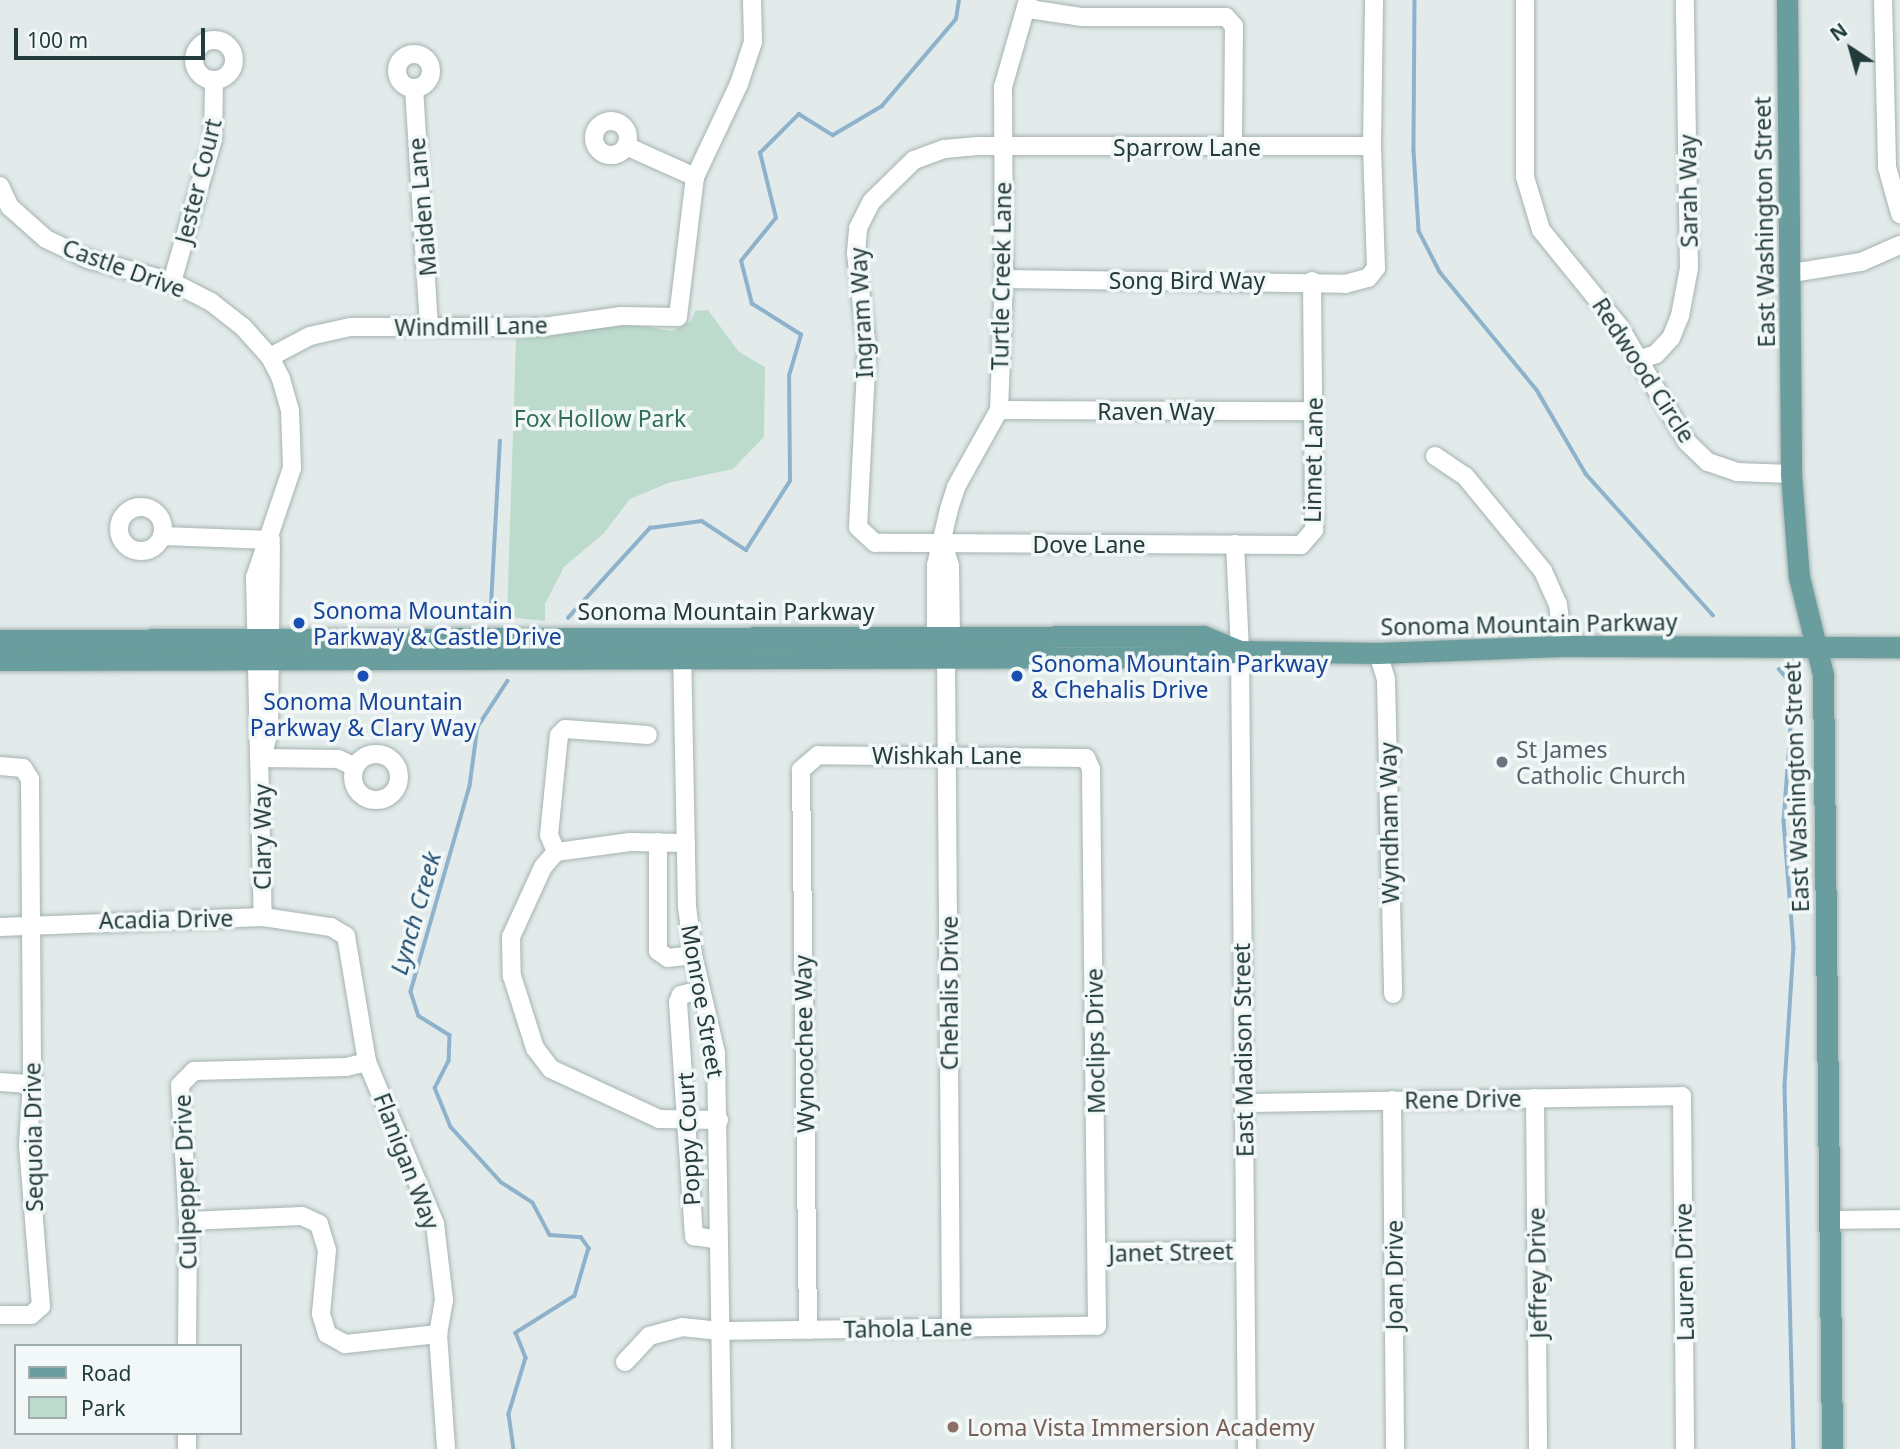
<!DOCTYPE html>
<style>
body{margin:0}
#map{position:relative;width:1900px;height:1449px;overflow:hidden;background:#e2ebea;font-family:"Noto Sans",sans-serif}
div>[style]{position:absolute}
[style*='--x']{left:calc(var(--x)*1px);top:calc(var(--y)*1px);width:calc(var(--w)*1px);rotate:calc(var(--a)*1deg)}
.green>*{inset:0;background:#bddbcd}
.stream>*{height:3.5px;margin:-1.75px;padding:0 1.75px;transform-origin:1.75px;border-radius:1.75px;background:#8eb2cc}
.roads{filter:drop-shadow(0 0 2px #a5b3b2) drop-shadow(0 0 2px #a5b3b2)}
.minor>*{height:18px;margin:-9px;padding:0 9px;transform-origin:9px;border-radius:9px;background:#fff}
.minor>.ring{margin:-9px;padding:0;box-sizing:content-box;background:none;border:18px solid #fff;border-radius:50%}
.major>*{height:21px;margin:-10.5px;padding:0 10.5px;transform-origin:10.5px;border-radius:10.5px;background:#6a9d9d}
.dots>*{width:19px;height:19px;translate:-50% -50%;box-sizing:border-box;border:4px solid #f2f8f7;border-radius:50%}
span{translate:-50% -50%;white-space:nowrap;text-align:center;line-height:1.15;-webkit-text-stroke:7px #f2f8f7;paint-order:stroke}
.street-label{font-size:23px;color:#233b3b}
.park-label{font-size:23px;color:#316f59}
.transit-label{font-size:23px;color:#164399}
.left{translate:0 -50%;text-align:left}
.worship-label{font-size:23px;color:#5b616d}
.education-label{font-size:23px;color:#785e54}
.water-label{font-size:24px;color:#224f72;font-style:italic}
.legend{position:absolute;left:14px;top:1344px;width:228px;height:91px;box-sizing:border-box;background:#f2f8f7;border:2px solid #9facac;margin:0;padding:9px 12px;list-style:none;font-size:21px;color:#233b3b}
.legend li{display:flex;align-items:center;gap:14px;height:35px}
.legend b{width:35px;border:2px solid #9facac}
.north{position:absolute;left:1816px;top:14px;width:70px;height:70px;-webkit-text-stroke:5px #f2f8f7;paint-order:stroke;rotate:324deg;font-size:19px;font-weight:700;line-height:28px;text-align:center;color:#233b3b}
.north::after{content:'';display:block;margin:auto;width:24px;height:32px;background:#233b3b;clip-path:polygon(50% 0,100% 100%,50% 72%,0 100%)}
.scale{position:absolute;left:14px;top:28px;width:191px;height:32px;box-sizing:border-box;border:4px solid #233b3b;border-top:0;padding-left:9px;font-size:21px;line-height:24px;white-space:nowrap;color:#233b3b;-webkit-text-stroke:5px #f2f8f7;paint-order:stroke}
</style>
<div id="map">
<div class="green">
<i style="clip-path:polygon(708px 310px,739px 352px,765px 367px,764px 437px,733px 469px,668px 483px,630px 499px,604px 533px,564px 567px,545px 604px,545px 621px,507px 617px,516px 339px,625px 323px,672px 331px,691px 321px,695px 311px)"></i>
</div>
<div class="stream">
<i style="--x:1415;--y:0;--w:151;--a:90.4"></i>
<i style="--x:1414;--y:151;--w:80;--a:86.4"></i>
<i style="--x:1419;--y:231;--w:46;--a:62.9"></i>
<i style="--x:1440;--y:272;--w:153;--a:50.6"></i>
<i style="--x:1537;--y:390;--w:97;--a:59.7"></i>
<i style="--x:1586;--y:474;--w:190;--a:48"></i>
<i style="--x:491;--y:605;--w:164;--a:-86.9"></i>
<i style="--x:568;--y:618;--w:122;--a:-47.7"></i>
<i style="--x:650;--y:528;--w:52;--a:-7.7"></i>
<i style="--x:702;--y:521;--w:53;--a:33.4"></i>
<i style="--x:746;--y:550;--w:82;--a:-57.5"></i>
<i style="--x:790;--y:481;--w:105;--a:-90.5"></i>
<i style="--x:789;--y:376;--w:43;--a:-73.7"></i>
<i style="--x:801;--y:335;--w:58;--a:-147.7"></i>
<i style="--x:752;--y:304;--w:44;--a:-104.3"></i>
<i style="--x:741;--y:261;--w:55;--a:-50.9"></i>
<i style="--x:776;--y:218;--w:67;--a:-103.8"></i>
<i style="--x:760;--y:153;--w:55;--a:-45"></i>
<i style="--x:799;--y:114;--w:40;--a:32"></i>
<i style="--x:833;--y:135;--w:57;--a:-30.6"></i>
<i style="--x:882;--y:106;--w:114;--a:-49.6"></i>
<i style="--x:956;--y:19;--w:19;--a:-81"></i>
<i style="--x:1779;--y:669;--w:23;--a:49"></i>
<i style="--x:1794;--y:686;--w:135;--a:94.2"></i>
<i style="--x:1784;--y:821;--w:126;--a:85.5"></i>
<i style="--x:1794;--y:947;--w:140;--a:93.7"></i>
<i style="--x:1785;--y:1087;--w:362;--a:88.6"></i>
<i style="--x:508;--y:681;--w:55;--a:123.1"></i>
<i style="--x:478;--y:727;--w:60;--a:97.7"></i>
<i style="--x:470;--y:786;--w:214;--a:106"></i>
<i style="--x:411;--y:992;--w:25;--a:72"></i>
<i style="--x:419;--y:1016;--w:36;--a:32"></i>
<i style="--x:450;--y:1035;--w:26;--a:92"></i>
<i style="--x:449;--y:1061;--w:30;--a:117"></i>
<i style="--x:435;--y:1088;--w:42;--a:67.7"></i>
<i style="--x:451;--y:1127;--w:74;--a:47.7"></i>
<i style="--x:501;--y:1182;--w:38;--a:33"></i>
<i style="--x:533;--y:1203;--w:36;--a:62"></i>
<i style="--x:550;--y:1235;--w:31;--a:4"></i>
<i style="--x:581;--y:1237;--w:14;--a:54"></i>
<i style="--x:589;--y:1248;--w:50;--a:106.3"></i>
<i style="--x:575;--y:1296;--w:70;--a:147.9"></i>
<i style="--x:516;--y:1333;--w:27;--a:68"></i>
<i style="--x:526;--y:1358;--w:59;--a:106.9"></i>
<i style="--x:509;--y:1414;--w:35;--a:82"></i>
</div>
<div class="roads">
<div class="minor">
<i style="--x:1525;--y:0;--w:177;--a:90"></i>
<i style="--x:1525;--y:177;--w:55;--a:73.2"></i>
<i style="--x:1541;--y:230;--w:124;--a:50.9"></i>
<i style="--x:1619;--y:326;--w:134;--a:59.6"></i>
<i style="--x:1687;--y:442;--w:29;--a:44"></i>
<i style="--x:1708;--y:462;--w:31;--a:19"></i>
<i style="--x:1737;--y:472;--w:54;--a:2.1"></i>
<i style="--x:1883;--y:0;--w:167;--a:88.6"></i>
<i style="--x:1887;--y:167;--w:49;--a:74.5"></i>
<i style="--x:1029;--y:9;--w:54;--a:8.6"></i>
<i style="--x:1082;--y:17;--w:144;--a:0"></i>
<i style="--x:1226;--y:17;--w:12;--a:48"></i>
<i style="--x:1234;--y:26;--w:120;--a:90.5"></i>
<i class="ring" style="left:194px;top:40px;width:22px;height:22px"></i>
<i class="ring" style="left:397px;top:54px;width:16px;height:16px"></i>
<i style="--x:414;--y:88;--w:238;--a:86.4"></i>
<i class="ring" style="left:594px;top:121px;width:16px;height:16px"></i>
<i style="--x:626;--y:146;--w:76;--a:24.2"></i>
<i style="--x:0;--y:186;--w:23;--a:65"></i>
<i style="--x:10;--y:207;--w:48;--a:41.6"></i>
<i style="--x:46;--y:239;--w:47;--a:25.5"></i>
<i style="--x:88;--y:259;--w:87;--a:15.3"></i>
<i style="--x:172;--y:282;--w:44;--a:27.1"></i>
<i style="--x:211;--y:302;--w:41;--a:38"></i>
<i style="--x:243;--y:327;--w:40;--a:48"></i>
<i style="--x:270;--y:357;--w:25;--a:63"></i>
<i style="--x:281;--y:379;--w:32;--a:74"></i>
<i style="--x:290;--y:410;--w:58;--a:88"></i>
<i style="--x:292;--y:468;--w:115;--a:108.7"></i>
<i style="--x:255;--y:577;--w:340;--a:88.7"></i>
<i style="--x:1792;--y:273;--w:70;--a:-9.1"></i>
<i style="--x:1861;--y:262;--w:43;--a:-23.6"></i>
<i style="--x:1004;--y:279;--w:341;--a:0.8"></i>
<i style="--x:1345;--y:284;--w:24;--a:-15"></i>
<i style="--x:1368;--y:278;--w:13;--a:-51"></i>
<i style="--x:1376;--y:268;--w:122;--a:-91.9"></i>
<i style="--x:1372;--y:146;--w:146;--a:-89.2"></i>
<i style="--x:1312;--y:281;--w:249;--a:89.5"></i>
<i style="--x:1314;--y:530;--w:20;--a:131"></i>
<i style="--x:1301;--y:545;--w:426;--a:-179.7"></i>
<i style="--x:875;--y:543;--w:23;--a:-137"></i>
<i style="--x:858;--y:527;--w:177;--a:-87.1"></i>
<i style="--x:867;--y:350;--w:98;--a:-96.5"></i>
<i style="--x:856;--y:253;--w:25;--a:-85"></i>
<i style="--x:858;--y:228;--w:30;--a:-63"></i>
<i style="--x:872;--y:201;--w:59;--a:-44.3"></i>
<i style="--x:914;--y:160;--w:32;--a:-20"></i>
<i style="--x:944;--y:149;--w:34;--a:-5"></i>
<i style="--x:978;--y:146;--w:394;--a:0"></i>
<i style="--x:172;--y:282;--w:149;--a:-74"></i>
<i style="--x:213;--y:139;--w:59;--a:-89"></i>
<i style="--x:270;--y:357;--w:45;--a:-27.7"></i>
<i style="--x:310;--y:336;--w:41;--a:-12.7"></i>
<i style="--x:350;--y:327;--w:193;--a:0"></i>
<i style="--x:543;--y:327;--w:79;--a:-8"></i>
<i style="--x:621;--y:316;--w:57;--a:1"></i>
<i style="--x:678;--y:317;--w:141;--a:-83.1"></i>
<i style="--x:695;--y:177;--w:103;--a:-64.7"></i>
<i style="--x:739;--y:84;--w:44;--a:-71.6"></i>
<i style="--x:753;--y:42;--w:42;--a:-91.4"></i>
<i style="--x:1638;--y:360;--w:19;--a:-18"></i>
<i style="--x:1656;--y:354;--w:22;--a:-47"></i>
<i style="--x:1671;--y:338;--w:24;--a:-68"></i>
<i style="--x:1680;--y:316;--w:49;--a:-79.4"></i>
<i style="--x:1689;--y:268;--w:268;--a:-90.9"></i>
<i style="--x:999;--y:410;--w:315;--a:0.2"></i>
<i style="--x:1435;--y:456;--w:36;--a:34"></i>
<i style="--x:1465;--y:476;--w:123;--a:50.6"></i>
<i style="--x:1543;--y:571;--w:36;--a:66"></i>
<i style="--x:1558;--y:604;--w:42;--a:83.2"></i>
<i class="ring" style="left:119px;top:507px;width:26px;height:26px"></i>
<i style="--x:162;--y:536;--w:109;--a:2.1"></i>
<i style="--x:943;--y:543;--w:24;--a:73"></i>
<i style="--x:950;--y:566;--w:71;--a:89.2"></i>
<i style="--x:951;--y:637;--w:22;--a:103"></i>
<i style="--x:946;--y:658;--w:670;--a:89.57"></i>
<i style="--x:1235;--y:544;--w:107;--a:87.3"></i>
<i style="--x:1240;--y:651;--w:798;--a:89.5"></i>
<i style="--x:682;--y:647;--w:259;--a:88.9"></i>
<i style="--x:687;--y:906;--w:49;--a:83"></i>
<i style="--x:693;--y:955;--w:101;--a:76.8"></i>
<i style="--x:716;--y:1053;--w:396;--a:89.1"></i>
<i style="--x:941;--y:649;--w:13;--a:-113"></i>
<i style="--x:936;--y:637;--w:72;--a:-90"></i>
<i style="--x:936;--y:565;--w:57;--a:-76.9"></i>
<i style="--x:949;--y:509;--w:23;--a:-72"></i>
<i style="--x:956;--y:487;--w:88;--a:-60.8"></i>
<i style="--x:999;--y:410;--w:131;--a:-87.8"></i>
<i style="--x:1004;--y:279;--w:192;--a:-90.3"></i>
<i style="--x:1003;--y:87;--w:91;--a:-74"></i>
<i style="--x:1378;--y:653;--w:28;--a:73"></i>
<i style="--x:1386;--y:680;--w:314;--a:88.7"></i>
<i style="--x:263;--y:754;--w:24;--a:-75"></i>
<i style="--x:269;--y:731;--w:186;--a:-89.4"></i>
<i class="ring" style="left:353px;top:754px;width:28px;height:28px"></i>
<i style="--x:262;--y:758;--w:76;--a:0.8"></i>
<i style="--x:338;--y:759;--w:19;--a:25"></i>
<i style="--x:0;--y:766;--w:23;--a:5"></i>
<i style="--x:23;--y:768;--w:13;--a:58"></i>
<i style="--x:30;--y:779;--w:305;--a:89.6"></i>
<i style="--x:32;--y:1084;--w:61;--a:93.8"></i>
<i style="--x:28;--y:1145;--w:162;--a:85.4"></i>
<i style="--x:41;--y:1306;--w:13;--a:138"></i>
<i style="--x:31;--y:1315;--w:31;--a:180"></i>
<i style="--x:658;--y:842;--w:109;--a:90"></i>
<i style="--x:658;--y:951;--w:12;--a:35"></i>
<i style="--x:668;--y:958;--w:25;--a:-7"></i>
<i style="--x:686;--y:843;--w:56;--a:-179"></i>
<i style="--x:630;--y:842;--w:75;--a:172.3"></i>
<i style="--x:556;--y:852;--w:20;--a:131"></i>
<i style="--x:543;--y:867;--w:77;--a:114.6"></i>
<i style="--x:511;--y:937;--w:39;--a:89"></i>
<i style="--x:512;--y:976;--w:76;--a:72.3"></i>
<i style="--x:535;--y:1048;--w:26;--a:53"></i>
<i style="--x:551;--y:1069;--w:119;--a:24.8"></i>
<i style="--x:659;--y:1119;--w:60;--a:1"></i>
<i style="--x:556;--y:852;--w:18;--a:-112"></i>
<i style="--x:549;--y:835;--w:100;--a:-84.3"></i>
<i style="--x:559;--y:735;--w:8;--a:-45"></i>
<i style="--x:565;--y:729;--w:83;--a:4.1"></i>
<i style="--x:0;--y:927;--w:263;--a:-2.2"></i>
<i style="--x:263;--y:917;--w:69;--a:8.4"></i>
<i style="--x:331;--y:927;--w:17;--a:31"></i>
<i style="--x:346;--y:936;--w:128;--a:80.5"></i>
<i style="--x:367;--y:1062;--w:176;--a:67.2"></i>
<i style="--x:435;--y:1224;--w:77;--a:83.2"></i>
<i style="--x:444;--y:1300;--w:35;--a:100"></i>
<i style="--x:438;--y:1334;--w:115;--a:86"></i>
<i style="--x:701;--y:990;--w:21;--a:166"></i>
<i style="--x:681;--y:995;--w:8;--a:113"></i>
<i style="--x:678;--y:1002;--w:235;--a:86.1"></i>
<i style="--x:694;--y:1236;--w:25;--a:9"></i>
<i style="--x:0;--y:1082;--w:32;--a:4"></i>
<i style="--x:1535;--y:1098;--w:351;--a:89.5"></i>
<i style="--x:1392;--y:1100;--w:349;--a:89.5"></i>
<i style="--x:1244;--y:1103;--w:438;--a:-0.9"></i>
<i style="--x:1682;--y:1096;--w:353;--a:89.5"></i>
<i style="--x:1829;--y:1220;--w:71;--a:-0.8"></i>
<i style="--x:188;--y:1221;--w:114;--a:-2.5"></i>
<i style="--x:302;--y:1216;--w:19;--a:25"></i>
<i style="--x:319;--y:1224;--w:27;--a:73"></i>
<i style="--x:327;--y:1250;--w:64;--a:95.4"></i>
<i style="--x:321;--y:1314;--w:21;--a:73"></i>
<i style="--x:327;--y:1334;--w:21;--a:29"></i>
<i style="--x:345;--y:1344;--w:94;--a:-6.1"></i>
<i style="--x:1097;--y:1252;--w:148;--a:-0.4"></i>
<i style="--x:187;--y:1346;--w:125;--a:-89.5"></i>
<i style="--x:188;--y:1221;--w:136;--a:-93.4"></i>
<i style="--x:180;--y:1085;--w:20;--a:-45"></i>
<i style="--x:194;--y:1071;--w:152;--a:-1.5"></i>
<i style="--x:346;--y:1067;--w:22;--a:-13"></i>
<i style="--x:625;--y:1362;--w:35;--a:-47"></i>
<i style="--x:649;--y:1336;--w:34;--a:-15"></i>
<i style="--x:682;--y:1327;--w:38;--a:6"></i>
<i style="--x:720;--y:1331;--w:377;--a:-0.8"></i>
<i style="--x:1097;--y:1326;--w:557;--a:-90.62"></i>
<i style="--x:1091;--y:769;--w:12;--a:-114"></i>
<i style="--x:1086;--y:758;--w:268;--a:-179.4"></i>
<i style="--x:818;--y:755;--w:23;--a:139"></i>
<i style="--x:801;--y:770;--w:560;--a:89.28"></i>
<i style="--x:187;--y:1449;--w:16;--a:-90"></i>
</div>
<div class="major">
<i style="--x:1787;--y:0;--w:474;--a:89.5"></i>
<i style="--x:1791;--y:474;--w:103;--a:85.6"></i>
<i style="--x:1799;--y:577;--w:101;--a:76.2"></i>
<i style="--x:1823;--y:675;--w:774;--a:89.33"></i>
<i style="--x:0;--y:640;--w:1203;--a:-0.19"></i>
<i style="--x:1203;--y:636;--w:40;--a:22"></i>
<i style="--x:0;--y:660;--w:1203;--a:-0.14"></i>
<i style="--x:1203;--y:657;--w:37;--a:-9"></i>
<i style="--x:1240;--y:651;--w:138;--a:0.8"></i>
<i style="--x:1378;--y:653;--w:185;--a:-2.2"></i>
<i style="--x:1563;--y:646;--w:337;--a:0.2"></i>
</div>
</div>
<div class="dots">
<i style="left:299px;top:623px;background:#1a4fb4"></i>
<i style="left:363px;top:676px;background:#1a4fb4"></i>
<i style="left:1017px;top:676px;background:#1a4fb4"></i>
<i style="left:1502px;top:762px;background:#6b7280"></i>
<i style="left:953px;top:1427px;background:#8d6e63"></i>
</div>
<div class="street-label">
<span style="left:1187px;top:147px">Sparrow Lane</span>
<span style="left:198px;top:181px;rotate:-76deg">Jester Court</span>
<span style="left:1688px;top:191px;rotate:-91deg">Sarah Way</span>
<span style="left:422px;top:207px;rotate:-95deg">Maiden Lane</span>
<span style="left:1764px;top:222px;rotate:-91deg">East Washington Street</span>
<span style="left:124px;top:268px;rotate:20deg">Castle Drive</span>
<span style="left:1001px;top:276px;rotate:-89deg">Turtle Creek Lane</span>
<span style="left:1187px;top:280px">Song Bird Way</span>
<span style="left:861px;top:313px;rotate:-93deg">Ingram Way</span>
<span style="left:471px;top:326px;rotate:-1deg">Windmill Lane</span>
<span style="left:1644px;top:370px;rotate:57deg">Redwood Circle</span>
<span style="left:1156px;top:411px">Raven Way</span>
<span style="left:1313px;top:460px;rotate:-89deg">Linnet Lane</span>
<span style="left:1089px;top:544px">Dove Lane</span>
<span style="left:726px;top:611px">Sonoma Mountain Parkway</span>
<span style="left:1529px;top:624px;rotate:-1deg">Sonoma Mountain Parkway</span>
<span style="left:947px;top:755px">Wishkah Lane</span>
<span style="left:1796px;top:787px;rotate:-92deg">East Washington Street</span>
<span style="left:1389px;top:823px;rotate:-91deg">Wyndham Way</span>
<span style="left:262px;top:837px;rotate:-90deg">Clary Way</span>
<span style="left:166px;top:919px;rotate:-1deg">Acadia Drive</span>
<span style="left:949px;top:993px;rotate:-90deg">Chehalis Drive</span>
<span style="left:703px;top:1001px;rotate:80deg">Monroe Street</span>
<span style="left:1095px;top:1041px;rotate:-91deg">Moclips Drive</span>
<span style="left:804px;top:1044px;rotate:-91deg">Wynoochee Way</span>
<span style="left:1243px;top:1050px;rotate:-91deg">East Madison Street</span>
<span style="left:1463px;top:1099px;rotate:-1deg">Rene Drive</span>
<span style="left:33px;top:1137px;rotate:-91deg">Sequoia Drive</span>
<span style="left:688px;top:1139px;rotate:-93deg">Poppy Court</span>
<span style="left:407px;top:1161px;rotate:69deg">Flanigan Way</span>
<span style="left:185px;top:1182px;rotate:-92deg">Culpepper Drive</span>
<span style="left:1171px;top:1252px;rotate:-1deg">Janet Street</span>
<span style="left:1684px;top:1272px;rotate:-91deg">Lauren Drive</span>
<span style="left:1537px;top:1273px;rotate:-91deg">Jeffrey Drive</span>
<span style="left:1394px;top:1275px;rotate:-90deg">Joan Drive</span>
<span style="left:908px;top:1328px;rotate:-1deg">Tahola Lane</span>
</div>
<div class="park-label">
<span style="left:600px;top:418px">Fox Hollow Park</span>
</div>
<div class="transit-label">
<span class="left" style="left:313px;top:623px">Sonoma Mountain<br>Parkway &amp; Castle Drive</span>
<span class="left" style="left:1031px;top:676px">Sonoma Mountain Parkway<br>&amp; Chehalis Drive</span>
<span style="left:363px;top:714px">Sonoma Mountain<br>Parkway &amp; Clary Way</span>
</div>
<div class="worship-label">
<span class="left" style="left:1516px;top:762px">St James<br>Catholic Church</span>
</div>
<div class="education-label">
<span class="left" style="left:967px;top:1427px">Loma Vista Immersion Academy</span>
</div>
<div class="water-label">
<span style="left:415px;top:913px;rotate:-74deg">Lynch Creek</span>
</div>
<ul class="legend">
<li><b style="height:9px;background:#6a9d9d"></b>Road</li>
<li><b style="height:19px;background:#bddbcd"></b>Park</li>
</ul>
<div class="north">N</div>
<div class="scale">100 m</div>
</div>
